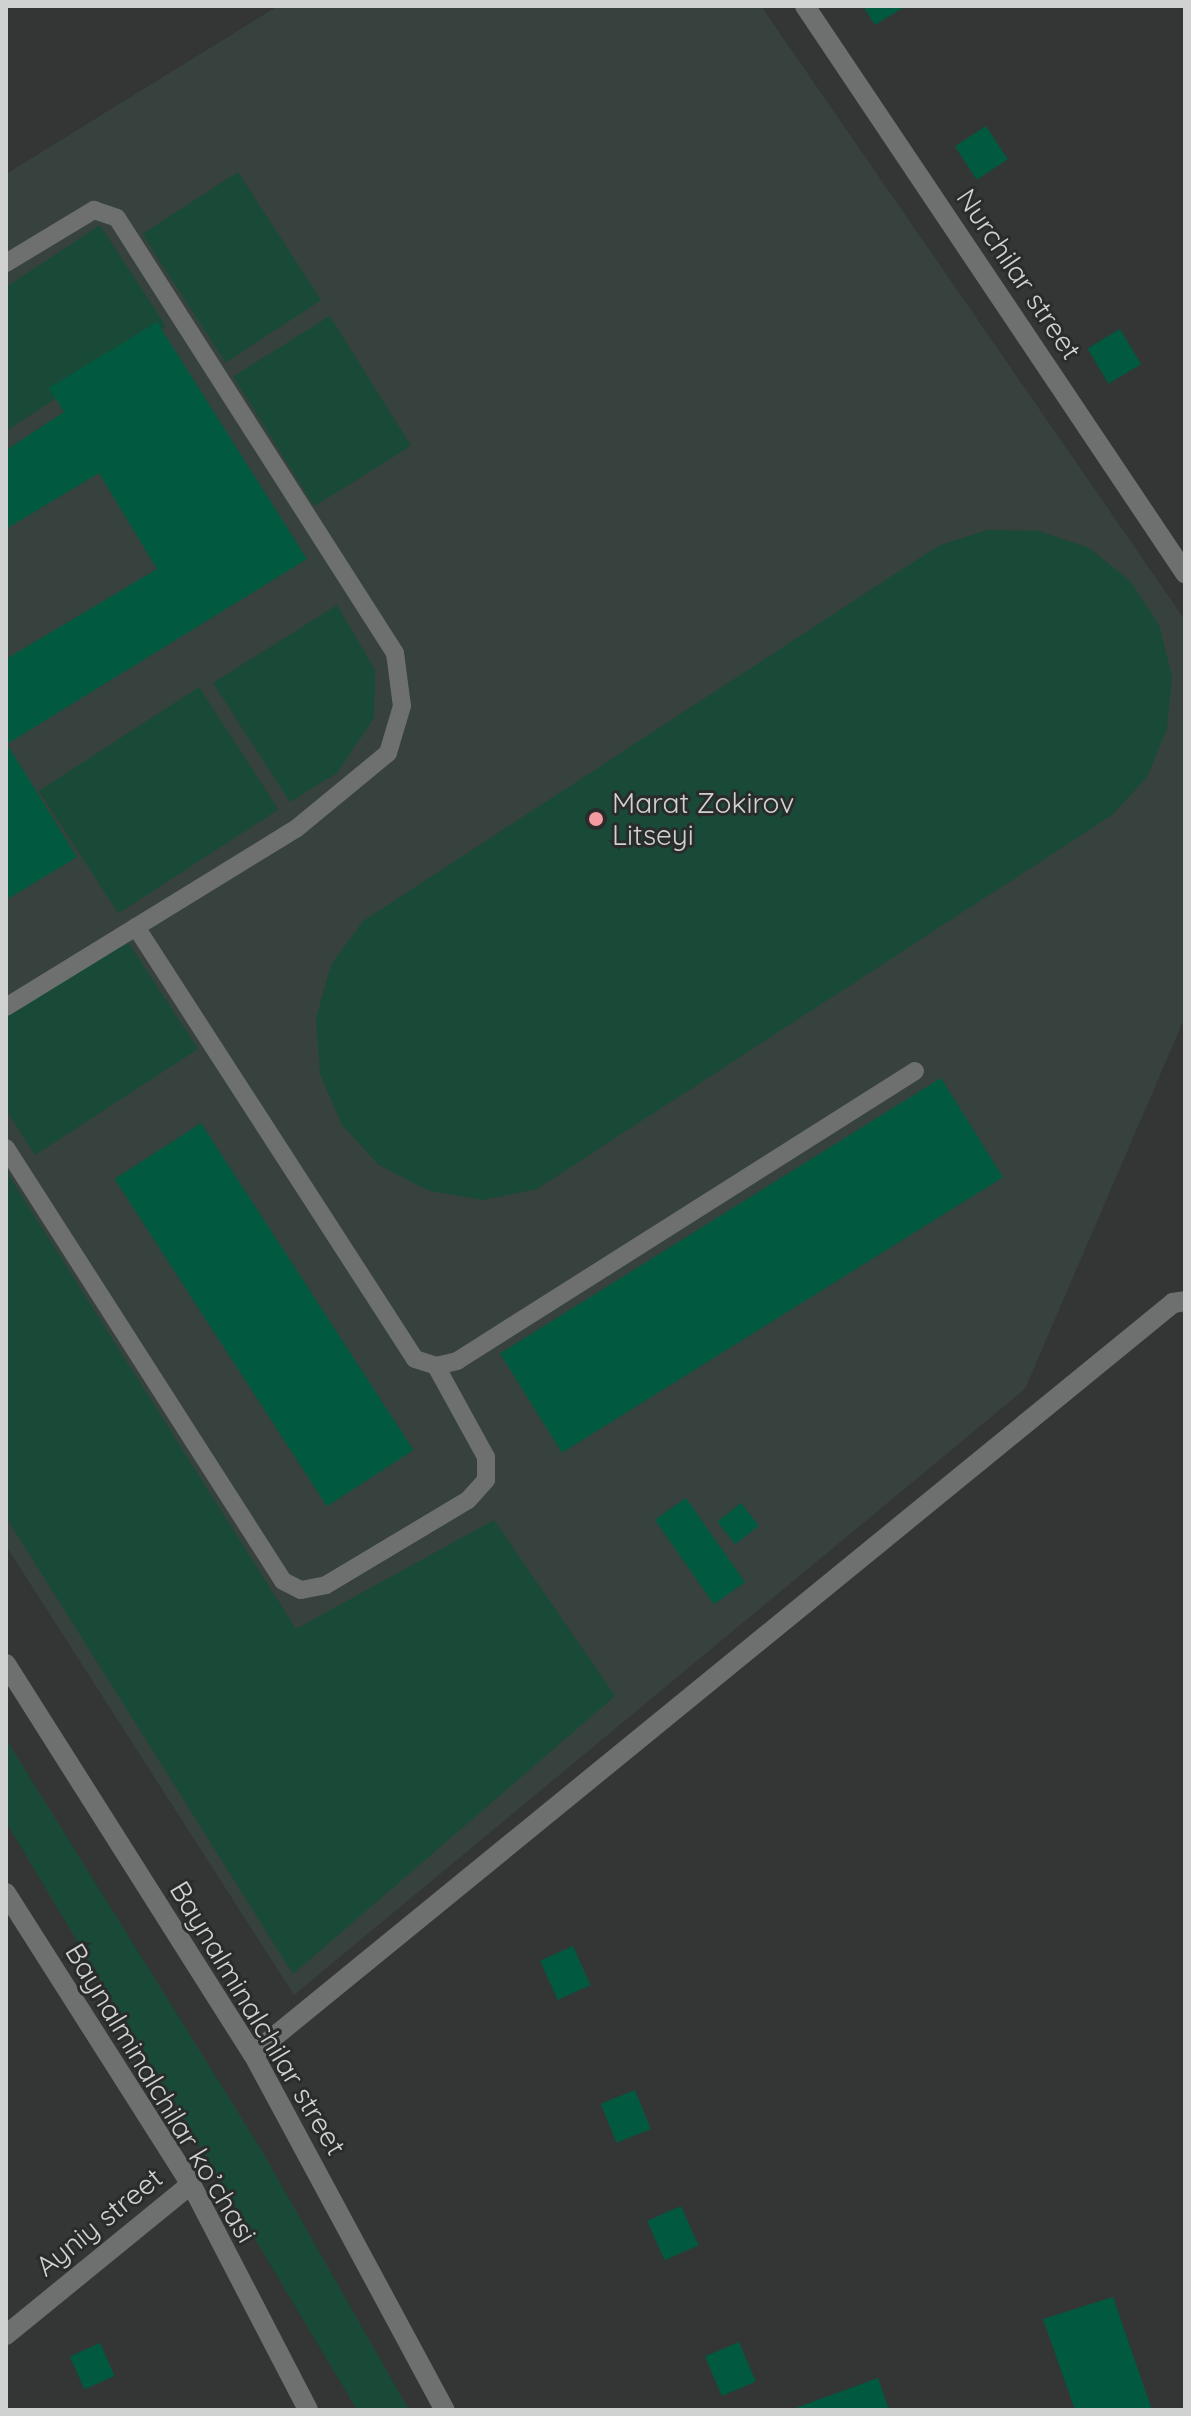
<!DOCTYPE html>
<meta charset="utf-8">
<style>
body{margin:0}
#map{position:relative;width:1191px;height:2416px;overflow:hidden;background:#333635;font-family:Quicksand,sans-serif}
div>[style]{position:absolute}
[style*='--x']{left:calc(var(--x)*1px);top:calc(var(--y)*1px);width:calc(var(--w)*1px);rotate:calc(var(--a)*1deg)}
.built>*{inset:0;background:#37413d}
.green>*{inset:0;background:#194a38;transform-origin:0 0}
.building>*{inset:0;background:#015a40;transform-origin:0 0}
.service>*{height:18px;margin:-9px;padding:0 9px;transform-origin:9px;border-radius:9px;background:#6d706f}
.minor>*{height:20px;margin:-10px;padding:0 10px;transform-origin:10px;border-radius:10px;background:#6d706f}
.tertiary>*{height:20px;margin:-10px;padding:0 10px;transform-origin:10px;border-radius:10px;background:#6d706f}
.secondary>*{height:20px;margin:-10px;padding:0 10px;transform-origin:10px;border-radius:10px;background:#6d706f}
.dots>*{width:22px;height:22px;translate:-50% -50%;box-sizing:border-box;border:4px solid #292c2b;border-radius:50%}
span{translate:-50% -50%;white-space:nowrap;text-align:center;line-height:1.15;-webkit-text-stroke:6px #292c2b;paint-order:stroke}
.street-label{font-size:28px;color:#d0d2d1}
.poi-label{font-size:28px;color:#d0d2d1}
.left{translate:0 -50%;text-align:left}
.frame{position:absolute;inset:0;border:8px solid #d0d2d1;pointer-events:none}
</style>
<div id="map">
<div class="built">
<i style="clip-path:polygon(278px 6px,761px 6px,1185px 620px,1185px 1017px,1025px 1389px,294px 1995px,6px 1546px,6px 174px)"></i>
</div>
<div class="green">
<i style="left:238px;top:172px;width:153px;height:114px;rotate:57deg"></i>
<i style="clip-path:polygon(100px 225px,166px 326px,6px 431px,6px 287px)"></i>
<i style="left:330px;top:316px;width:153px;height:114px;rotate:58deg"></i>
<i style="clip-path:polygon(987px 530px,1039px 531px,1089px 548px,1130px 581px,1159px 625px,1172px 676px,1167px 728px,1147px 777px,1112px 815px,537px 1189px,483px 1200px,429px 1191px,379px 1165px,342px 1125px,320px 1074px,316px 1019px,331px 965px,363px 921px,938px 546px)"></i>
<i style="clip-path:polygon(337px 605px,375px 670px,374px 718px,337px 773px,290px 802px,213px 683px)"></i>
<i style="left:199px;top:687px;width:146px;height:191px;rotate:57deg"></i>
<i style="clip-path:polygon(126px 939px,198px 1049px,35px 1155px,6px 1110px,6px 1017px)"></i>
<i style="clip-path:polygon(6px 1171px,296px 1629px,494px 1520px,615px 1696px,293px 1974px,6px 1517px)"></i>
<i style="clip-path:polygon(6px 1739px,262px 2151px,409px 2410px,357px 2410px,6px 1822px)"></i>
</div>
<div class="building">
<i style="clip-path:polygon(863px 6px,906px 6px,875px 25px)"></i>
<i style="left:986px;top:126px;width:40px;height:37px;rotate:57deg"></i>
<i style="clip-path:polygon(157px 322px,307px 559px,7px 744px,77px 857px,6px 900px,6px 659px,157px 569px,99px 473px,6px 529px,6px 450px,64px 412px,49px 388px)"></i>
<i style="left:1120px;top:329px;width:41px;height:38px;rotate:59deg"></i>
<i style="left:941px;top:1078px;width:117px;height:520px;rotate:58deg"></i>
<i style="left:201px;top:1123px;width:390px;height:103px;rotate:57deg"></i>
<i style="left:686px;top:1498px;width:103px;height:38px;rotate:55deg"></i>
<i style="left:741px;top:1503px;width:29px;height:30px;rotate:52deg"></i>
<i style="left:573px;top:1946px;width:43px;height:36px;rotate:66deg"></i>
<i style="left:635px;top:2090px;width:42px;height:37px;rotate:68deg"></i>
<i style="left:681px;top:2206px;width:43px;height:37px;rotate:66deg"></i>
<i style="clip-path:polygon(1113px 2297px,1152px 2410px,1075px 2410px,1043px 2319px)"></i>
<i style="left:739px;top:2342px;width:43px;height:37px;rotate:67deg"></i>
<i style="left:100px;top:2343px;width:36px;height:33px;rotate:66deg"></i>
<i style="clip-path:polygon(878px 2378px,889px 2410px,790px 2410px)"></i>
</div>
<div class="service">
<i style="--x:6;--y:263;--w:103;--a:-31.1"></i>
<i style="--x:94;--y:210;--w:24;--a:19"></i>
<i style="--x:117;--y:218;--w:516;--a:57.42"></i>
<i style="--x:395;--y:653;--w:53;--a:82.5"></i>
<i style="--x:402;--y:706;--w:49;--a:106.6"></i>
<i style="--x:388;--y:753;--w:118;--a:140.5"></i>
<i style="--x:297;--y:828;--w:342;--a:148.4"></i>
<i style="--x:136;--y:927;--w:514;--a:57.14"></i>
<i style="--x:415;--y:1359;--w:22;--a:18"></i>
<i style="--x:436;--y:1366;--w:22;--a:-13"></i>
<i style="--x:457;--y:1361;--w:542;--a:-32.34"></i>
<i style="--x:6;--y:1148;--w:514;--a:57.39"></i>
<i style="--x:283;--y:1581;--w:20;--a:27"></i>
<i style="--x:301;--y:1590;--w:25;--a:-11"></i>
<i style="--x:326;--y:1585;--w:165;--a:-30.9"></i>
<i style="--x:468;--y:1500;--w:27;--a:-48"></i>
<i style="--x:486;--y:1480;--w:23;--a:-90"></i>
<i style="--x:486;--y:1457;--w:104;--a:-118.8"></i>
</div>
<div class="minor">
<i style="--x:805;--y:6;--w:683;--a:56.17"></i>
<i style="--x:253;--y:2054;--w:1188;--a:-39.22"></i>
<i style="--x:1173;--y:1303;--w:12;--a:-9"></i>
</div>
<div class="tertiary">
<i style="--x:6;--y:2335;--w:239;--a:-39.2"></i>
</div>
<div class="secondary">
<i style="--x:6;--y:1664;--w:462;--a:57.7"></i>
<i style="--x:253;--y:2054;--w:404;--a:61.7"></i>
<i style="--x:6;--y:1893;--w:345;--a:57.6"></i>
<i style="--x:191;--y:2184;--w:254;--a:62.6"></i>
</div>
<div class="dots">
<i style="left:596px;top:819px;background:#f49aa0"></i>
</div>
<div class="street-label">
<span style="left:1019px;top:274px;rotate:56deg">Nurchilar street</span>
<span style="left:258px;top:2018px;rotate:59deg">Baynalminalchilar street</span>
<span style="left:161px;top:2093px;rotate:59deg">Baynalminalchilar ko’chasi</span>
<span style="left:99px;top:2222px;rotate:-39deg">Ayniy street</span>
</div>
<div class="poi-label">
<span class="left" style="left:612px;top:819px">Marat Zokirov<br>Litseyi</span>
</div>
<div class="frame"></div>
</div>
